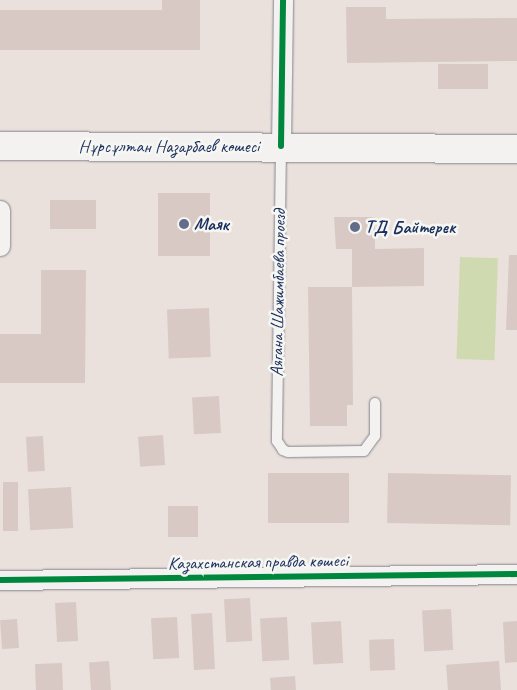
<!DOCTYPE html>
<meta charset="utf-8">
<style>
body{margin:0}
#map{position:relative;width:517px;height:690px;overflow:hidden;background:#eae1dd;font-family:Caveat,sans-serif}
div>[style]{position:absolute}
[style*='--x']{left:calc(var(--x)*1px);top:calc(var(--y)*1px);width:calc(var(--w)*1px);rotate:calc(var(--a)*1deg)}
.green>*{inset:0;background:#d0dab0;transform-origin:0 0}
.building>*{inset:0;background:#d8c9c5;transform-origin:0 0}
.roads{filter:drop-shadow(0 0 1px #84848b) drop-shadow(0 0 1px #84848b)}
.service>*{height:10px;margin:-5px;padding:0 5px;transform-origin:5px;border-radius:5px;background:#f3f2f0}
.minor>*{height:19px;margin:-9.5px;padding:0 9.5px;transform-origin:9.5px;border-radius:9.5px;background:#f3f2f0}
.secondary>*{height:28px;margin:-14px;padding:0 14px;transform-origin:14px;border-radius:14px;background:#f3f2f0}
.cycleway>*{height:6px;margin:-3px;padding:0 3px;transform-origin:3px;border-radius:3px;background:#00873e}
.dots>*{width:14px;height:14px;translate:-50% -50%;box-sizing:border-box;border:2px solid #f6f6f2;border-radius:50%}
span{translate:-50% -50%;white-space:nowrap;text-align:center;line-height:1.15;-webkit-text-stroke:5px #f6f6f2;paint-order:stroke}
.street-label{font-size:18px;color:#1b2f5e}
.poi-label{font-size:18px;color:#1b2f5e;font-weight:700}
.left{translate:0 -50%;text-align:left}
</style>
<div id="map">
<div class="green">
<i style="left:460px;top:257px;width:38px;height:102px;rotate:2deg"></i>
</div>
<div class="building">
<i style="clip-path:polygon(162px 0,200px 0,200px 50px,0 50px,0 10px,162px 10px)"></i>
<i style="clip-path:polygon(346px 7px,386px 7px,386px 19px,517px 18px,517px 61px,347px 63px)"></i>
<i style="left:488px;top:64px;width:25px;height:50px;rotate:90deg"></i>
<i style="left:158px;top:193px;width:52px;height:63px"></i>
<i style="left:50px;top:200px;width:46px;height:29px"></i>
<i style="clip-path:polygon(334px 217px,375px 217px,375px 249px,424px 248px,424px 286px,352px 287px,352px 249px,336px 249px)"></i>
<i style="clip-path:polygon(509px 255px,517px 255px,517px 330px,506px 330px)"></i>
<i style="clip-path:polygon(41px 270px,86px 270px,85px 383px,0 383px,0 334px,41px 334px)"></i>
<i style="clip-path:polygon(308px 287px,352px 287px,353px 405px,347px 405px,347px 426px,310px 426px)"></i>
<i style="left:209px;top:308px;width:49px;height:42px;rotate:88deg"></i>
<i style="left:219px;top:396px;width:37px;height:27px;rotate:87deg"></i>
<i style="left:163px;top:435px;width:30px;height:25px;rotate:86deg"></i>
<i style="left:43px;top:436px;width:35px;height:17px;rotate:87deg"></i>
<i style="left:268px;top:473px;width:81px;height:50px"></i>
<i style="left:388px;top:473px;width:123px;height:50px;rotate:1deg"></i>
<i style="left:3px;top:482px;width:15px;height:49px"></i>
<i style="left:71px;top:487px;width:41px;height:43px;rotate:87deg"></i>
<i style="left:168px;top:506px;width:30px;height:31px"></i>
<i style="left:250px;top:598px;width:43px;height:26px;rotate:87deg"></i>
<i style="left:76px;top:602px;width:39px;height:21px;rotate:87deg"></i>
<i style="left:451px;top:609px;width:41px;height:29px;rotate:87deg"></i>
<i style="left:212px;top:613px;width:56px;height:21px;rotate:87deg"></i>
<i style="left:177px;top:617px;width:41px;height:26px;rotate:87deg"></i>
<i style="left:287px;top:617px;width:43px;height:27px;rotate:87deg"></i>
<i style="left:17px;top:619px;width:29px;height:17px;rotate:86deg"></i>
<i style="left:341px;top:621px;width:42px;height:30px;rotate:87deg"></i>
<i style="clip-path:polygon(517px 621px,517px 662px,505px 663px,503px 622px)"></i>
<i style="left:394px;top:639px;width:31px;height:25px;rotate:88deg"></i>
<i style="left:109px;top:661px;width:29px;height:20px;rotate:86deg"></i>
<i style="left:499px;top:661px;width:29px;height:53px;rotate:86deg"></i>
<i style="left:62px;top:663px;width:27px;height:27px;rotate:88deg"></i>
<i style="left:295px;top:676px;width:14px;height:25px;rotate:86deg"></i>
</div>
<div class="roads">
<div class="service">
<i style="--x:281;--y:147;--w:294;--a:90.8"></i>
<i style="--x:277;--y:441;--w:11;--a:56"></i>
<i style="--x:283;--y:450;--w:5;--a:22"></i>
<i style="--x:288;--y:452;--w:76;--a:-0.8"></i>
<i style="--x:364;--y:451;--w:19;--a:-54"></i>
<i style="--x:375;--y:436;--w:33;--a:-90"></i>
</div>
<div class="minor">
<i style="--x:281;--y:146;--w:146;--a:-89.2"></i>
<i style="--x:0;--y:210;--w:36;--a:90"></i>
<i style="--x:0;--y:580;--w:517;--a:-0.66"></i>
</div>
<div class="secondary">
<i style="--x:0;--y:146;--w:517;--a:0.33"></i>
</div>
</div>
<div class="cycleway">
<i style="--x:281;--y:146;--w:146;--a:-89.2"></i>
<i style="--x:0;--y:580;--w:517;--a:-0.66"></i>
</div>
<div class="dots">
<i style="left:184px;top:224px;background:#636d8a"></i>
<i style="left:355px;top:227px;background:#636d8a"></i>
</div>
<div class="street-label">
<span style="left:169px;top:146px">Нұрсұлтан Назарбаев көшесі</span>
<span style="left:278px;top:293px;rotate:-89deg">Аягана Шажимбаева проезд</span>
<span style="left:258px;top:562px;rotate:-1deg">Казахстанская правда көшесі</span>
</div>
<div class="poi-label">
<span class="left" style="left:194px;top:224px">Маяк</span>
<span class="left" style="left:365px;top:227px">ТД Байтерек</span>
</div>
</div>
